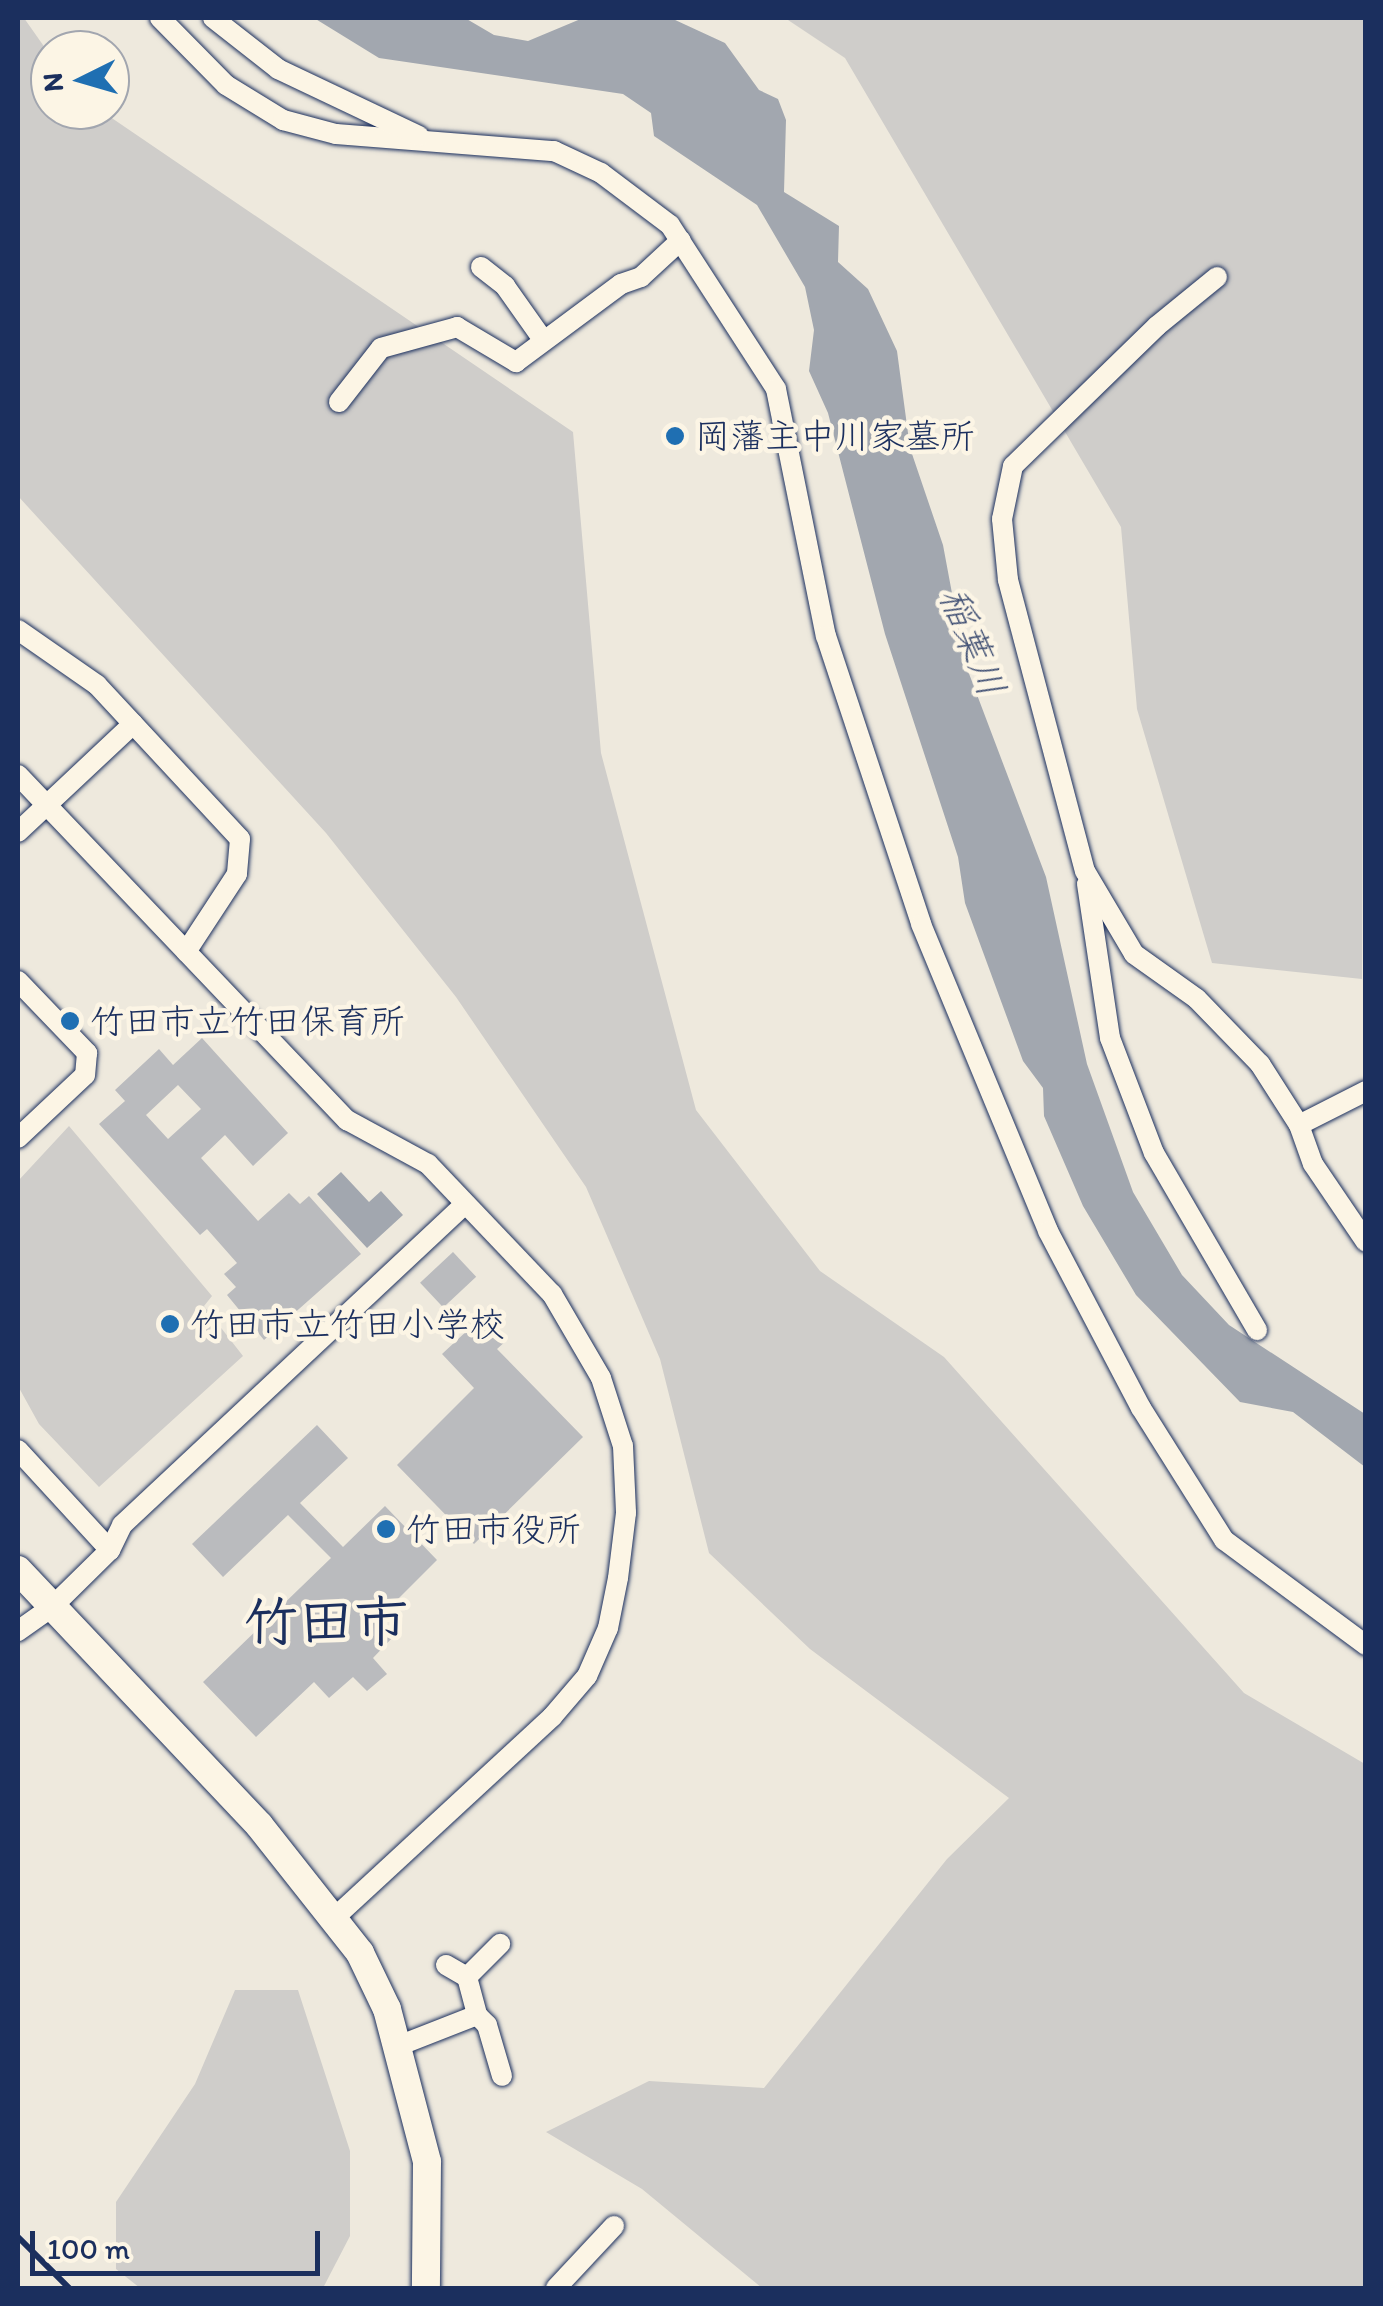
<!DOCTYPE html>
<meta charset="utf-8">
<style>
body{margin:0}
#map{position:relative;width:1383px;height:2306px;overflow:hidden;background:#eee9dd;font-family:Itim,"Klee One",sans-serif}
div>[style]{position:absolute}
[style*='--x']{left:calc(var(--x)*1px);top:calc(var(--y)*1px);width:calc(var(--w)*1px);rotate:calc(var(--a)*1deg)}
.green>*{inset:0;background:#cfcdca}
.water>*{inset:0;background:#a2a7af}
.building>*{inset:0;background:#babbbe;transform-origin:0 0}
.roads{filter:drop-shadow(0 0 2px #1b2f5e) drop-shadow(0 0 2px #1b2f5e)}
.street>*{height:20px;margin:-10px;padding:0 10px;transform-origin:10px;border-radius:10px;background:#fcf5e5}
.secondary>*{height:28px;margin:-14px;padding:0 14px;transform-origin:14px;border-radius:14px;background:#fcf5e5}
.rail>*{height:6px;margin:-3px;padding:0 3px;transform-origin:3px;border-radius:3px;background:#1b2f5e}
.dots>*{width:28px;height:28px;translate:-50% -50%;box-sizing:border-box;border:5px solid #fcf5e5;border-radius:50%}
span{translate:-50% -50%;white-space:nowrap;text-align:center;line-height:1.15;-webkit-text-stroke:9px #fcf5e5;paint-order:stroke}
.poi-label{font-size:35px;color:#1b2f5e}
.left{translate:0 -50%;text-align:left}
.water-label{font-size:38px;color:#445376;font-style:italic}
.town-label{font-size:55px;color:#1b2f5e;font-weight:700}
.frame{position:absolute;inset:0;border:20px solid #1b2f5e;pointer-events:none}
.north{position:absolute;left:30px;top:30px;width:100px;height:100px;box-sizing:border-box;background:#fcf5e5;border:2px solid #a2a6af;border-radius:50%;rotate:265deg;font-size:28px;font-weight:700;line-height:40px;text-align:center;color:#1b2f5e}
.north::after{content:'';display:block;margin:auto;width:35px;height:45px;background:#1f6fb2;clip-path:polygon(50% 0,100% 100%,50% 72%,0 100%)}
.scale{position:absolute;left:30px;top:2231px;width:290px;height:45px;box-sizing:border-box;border:5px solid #1b2f5e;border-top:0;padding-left:12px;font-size:30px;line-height:35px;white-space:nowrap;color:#1b2f5e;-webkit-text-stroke:8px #fcf5e5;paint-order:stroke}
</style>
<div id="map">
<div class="green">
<i style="clip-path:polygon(18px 18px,24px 18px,50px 55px,50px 110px,100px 110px,573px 432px,601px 753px,696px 1110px,820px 1271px,944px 1357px,1244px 1693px,1365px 1764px,1365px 2288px,762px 2288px,642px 2189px,546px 2132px,649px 2081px,764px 2088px,947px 1859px,1009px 1798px,810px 1649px,709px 1553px,660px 1359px,586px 1187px,456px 997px,326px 833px,18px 496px)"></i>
<i style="clip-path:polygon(785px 18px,1365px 18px,1362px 979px,1212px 963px,1137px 709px,1121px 527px,845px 58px)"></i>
<i style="clip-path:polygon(69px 1126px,212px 1296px,204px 1306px,243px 1356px,99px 1487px,39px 1424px,18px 1386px,18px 1181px)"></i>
<i style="clip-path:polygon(235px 1990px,298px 1990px,350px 2151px,350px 2236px,323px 2288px,140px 2288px,116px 2269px,116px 2202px,195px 2084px)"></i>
</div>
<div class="water">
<i style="clip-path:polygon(314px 18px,465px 18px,494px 35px,528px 41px,583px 18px,673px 19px,725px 43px,759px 90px,778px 99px,786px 120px,784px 192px,839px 226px,838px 262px,868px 289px,897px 351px,910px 448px,943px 545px,965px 663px,1046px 877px,1087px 1064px,1133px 1192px,1182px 1275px,1229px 1325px,1365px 1414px,1365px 1467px,1293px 1412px,1240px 1402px,1136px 1295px,1083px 1206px,1044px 1116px,1043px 1088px,1023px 1061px,965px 903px,958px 857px,885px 634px,828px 413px,809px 371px,814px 330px,805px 287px,757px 205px,654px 136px,651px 113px,623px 94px,379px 58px)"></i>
<i style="clip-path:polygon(341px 1172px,369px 1202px,381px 1191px,403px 1215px,367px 1248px,317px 1194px)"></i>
</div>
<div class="building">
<i style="clip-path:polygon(evenodd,202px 1038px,288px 1133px,253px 1166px,225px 1135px,201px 1158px,258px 1221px,289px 1193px,300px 1204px,309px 1196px,361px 1254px,264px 1340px,227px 1295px,236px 1287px,224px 1274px,237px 1263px,207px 1229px,200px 1235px,99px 1124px,125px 1101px,115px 1090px,159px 1049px,173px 1065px,202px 1038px,178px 1085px,201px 1109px,168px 1139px,146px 1115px,178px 1085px)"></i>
<i style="left:453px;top:1252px;width:34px;height:45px;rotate:47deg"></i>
<i style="clip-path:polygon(484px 1315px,507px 1340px,497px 1349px,583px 1437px,474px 1544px,397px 1465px,474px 1388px,442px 1354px)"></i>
<i style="clip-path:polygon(317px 1425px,348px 1458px,300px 1503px,343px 1547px,385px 1506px,437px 1560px,377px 1620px,393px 1637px,373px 1658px,387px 1674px,367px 1691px,353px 1677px,329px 1698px,314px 1682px,256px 1737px,203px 1682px,331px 1558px,288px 1515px,223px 1577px,192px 1544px)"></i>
</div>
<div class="roads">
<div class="street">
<i style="--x:160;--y:18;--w:94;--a:45.4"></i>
<i style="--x:226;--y:85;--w:67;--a:31.6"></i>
<i style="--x:283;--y:120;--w:55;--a:14.8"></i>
<i style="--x:336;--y:134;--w:219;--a:4.5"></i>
<i style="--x:554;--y:151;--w:52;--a:25.1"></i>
<i style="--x:601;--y:173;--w:86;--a:37"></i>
<i style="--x:670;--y:225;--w:195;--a:57.1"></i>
<i style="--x:776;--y:389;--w:252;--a:78.6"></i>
<i style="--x:826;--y:636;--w:303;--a:71.7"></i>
<i style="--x:921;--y:924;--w:332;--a:67.5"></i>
<i style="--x:1048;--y:1231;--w:200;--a:62.3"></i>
<i style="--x:1141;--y:1408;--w:156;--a:57.8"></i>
<i style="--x:1224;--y:1540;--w:177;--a:36.5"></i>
<i style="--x:213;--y:18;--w:83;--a:38.1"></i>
<i style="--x:278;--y:69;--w:156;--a:25.4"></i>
<i style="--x:481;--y:267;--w:31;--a:38"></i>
<i style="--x:505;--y:286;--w:67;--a:54.7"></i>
<i style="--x:1217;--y:277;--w:77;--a:140.8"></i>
<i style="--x:1157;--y:326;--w:201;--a:135.8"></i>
<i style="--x:1013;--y:466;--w:54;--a:101.7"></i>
<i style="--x:1002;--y:519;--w:61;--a:84.4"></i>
<i style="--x:1008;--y:580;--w:301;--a:75.2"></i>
<i style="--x:1085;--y:871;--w:96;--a:59.4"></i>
<i style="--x:1134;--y:954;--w:77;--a:35.5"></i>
<i style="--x:1197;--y:999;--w:91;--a:45.9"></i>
<i style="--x:1260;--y:1064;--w:72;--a:57.4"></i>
<i style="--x:339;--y:402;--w:68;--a:-52.1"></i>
<i style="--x:381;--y:348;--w:79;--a:-15.4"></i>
<i style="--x:457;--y:327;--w:69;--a:30.7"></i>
<i style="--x:516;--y:362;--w:131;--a:-36.6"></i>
<i style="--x:621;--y:284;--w:21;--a:-19"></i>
<i style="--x:641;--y:277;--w:54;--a:-42.8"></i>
<i style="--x:18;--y:630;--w:96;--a:34.8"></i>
<i style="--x:97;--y:685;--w:210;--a:47.1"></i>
<i style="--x:240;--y:839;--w:35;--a:95"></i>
<i style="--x:237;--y:874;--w:93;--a:123.2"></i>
<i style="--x:18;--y:775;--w:477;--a:46.4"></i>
<i style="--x:347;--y:1120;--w:92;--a:28.5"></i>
<i style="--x:428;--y:1164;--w:180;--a:46.4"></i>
<i style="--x:552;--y:1294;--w:97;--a:59.7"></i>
<i style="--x:601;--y:1378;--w:71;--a:72.1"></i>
<i style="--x:623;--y:1446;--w:67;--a:87.4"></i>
<i style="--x:626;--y:1513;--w:65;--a:97"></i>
<i style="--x:618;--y:1578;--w:51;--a:101.3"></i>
<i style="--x:608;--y:1628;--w:52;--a:113.6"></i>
<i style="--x:587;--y:1676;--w:54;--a:130.5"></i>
<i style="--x:552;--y:1717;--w:295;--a:137.3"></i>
<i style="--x:18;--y:832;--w:158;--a:-43.2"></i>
<i style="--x:1087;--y:884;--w:156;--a:81.5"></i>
<i style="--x:1110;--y:1038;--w:123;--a:69.1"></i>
<i style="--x:1154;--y:1153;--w:205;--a:59.8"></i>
<i style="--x:18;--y:981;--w:100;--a:46.2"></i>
<i style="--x:87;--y:1053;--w:22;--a:95"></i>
<i style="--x:85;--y:1075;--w:92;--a:136.8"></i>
<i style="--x:1366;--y:1091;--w:75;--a:153.1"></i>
<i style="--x:1299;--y:1125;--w:41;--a:70.3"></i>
<i style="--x:1313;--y:1164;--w:94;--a:55.8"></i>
<i style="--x:18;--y:1450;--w:136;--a:47.4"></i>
<i style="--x:18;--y:1631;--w:42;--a:-35.2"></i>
<i style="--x:52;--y:1607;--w:81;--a:-44.5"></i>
<i style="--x:110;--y:1550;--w:28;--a:-64"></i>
<i style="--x:122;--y:1525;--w:470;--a:-43.1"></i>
<i style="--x:446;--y:1965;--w:24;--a:30"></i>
<i style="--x:467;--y:1977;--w:39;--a:75"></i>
<i style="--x:467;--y:1977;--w:47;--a:-45"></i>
<i style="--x:398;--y:2046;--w:85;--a:-21.4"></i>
<i style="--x:477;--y:2015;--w:14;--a:45"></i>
<i style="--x:487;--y:2025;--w:53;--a:73.6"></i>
<i style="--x:556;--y:2288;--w:85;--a:-46.9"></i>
</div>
<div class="secondary">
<i style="--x:18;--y:1570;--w:351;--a:46.6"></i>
<i style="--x:259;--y:1825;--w:163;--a:51.7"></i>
<i style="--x:360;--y:1953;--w:62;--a:64.3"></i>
<i style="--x:387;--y:2009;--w:158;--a:75.3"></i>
<i style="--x:427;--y:2162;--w:126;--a:90.5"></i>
</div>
</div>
<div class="rail">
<i style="--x:18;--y:2237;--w:72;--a:45"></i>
</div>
<div class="dots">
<i style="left:675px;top:436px;background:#1f6fb2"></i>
<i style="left:70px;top:1021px;background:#1f6fb2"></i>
<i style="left:170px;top:1324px;background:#1f6fb2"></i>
<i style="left:386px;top:1529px;background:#1f6fb2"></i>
</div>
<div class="poi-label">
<span class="left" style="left:695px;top:436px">岡藩主中川家墓所</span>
<span class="left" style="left:90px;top:1021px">竹田市立竹田保育所</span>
<span class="left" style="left:190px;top:1324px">竹田市立竹田小学校</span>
<span class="left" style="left:406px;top:1529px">竹田市役所</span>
</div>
<div class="water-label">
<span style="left:972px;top:642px;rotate:68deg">稲葉川</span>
</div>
<div class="town-label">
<span style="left:326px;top:1622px">竹田市</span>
</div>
<div class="frame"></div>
<div class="north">N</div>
<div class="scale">100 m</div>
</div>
